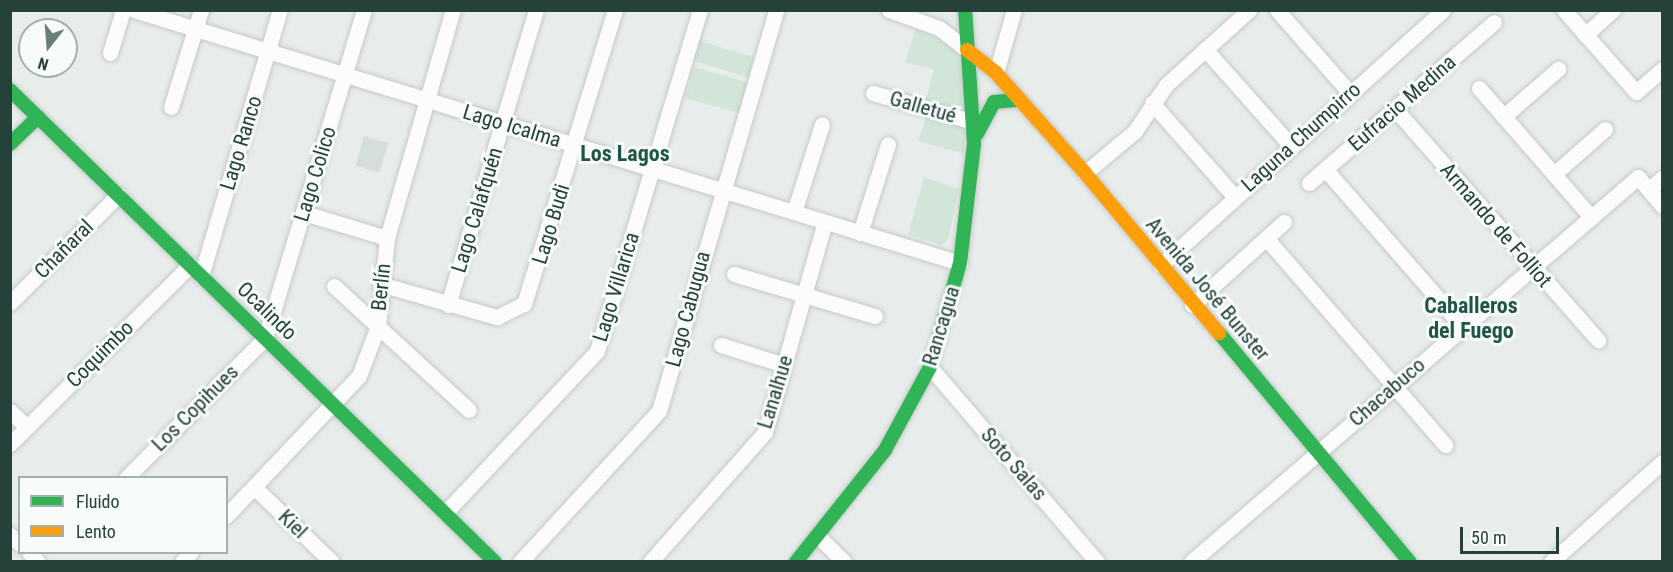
<!DOCTYPE html>
<meta charset="utf-8">
<style>
body{margin:0}
#map{position:relative;width:1673px;height:572px;overflow:hidden;background:#e8edeb;font-family:"Roboto Condensed",sans-serif}
div>[style]{position:absolute}
[style*='--x']{left:calc(var(--x)*1px);top:calc(var(--y)*1px);width:calc(var(--w)*1px);rotate:calc(var(--a)*1deg)}
.built>*{inset:0;background:#d6dedb;transform-origin:0 0}
.green>*{inset:0;background:#d1e6d8;transform-origin:0 0}
.roads{filter:drop-shadow(0 0 2px #c5cac8) drop-shadow(0 0 2px #c5cac8)}
.street>*{height:15px;margin:-7.5px;padding:0 7.5px;transform-origin:7.5px;border-radius:7.5px;background:#fcfcfc}
.fast>*{height:14px;margin:-7px;padding:0 7px;transform-origin:7px;border-radius:7px;background:#30b455}
.slow>*{height:14px;margin:-7px;padding:0 7px;transform-origin:7px;border-radius:7px;background:#ff9f0a}
span{translate:-50% -50%;white-space:nowrap;text-align:center;line-height:1.15;-webkit-text-stroke:6px #f7fbf9;paint-order:stroke}
.street-label{font-size:21px;color:#24423a}
.neighbourhood-label{font-size:22px;color:#1f5548;font-weight:700}
.frame{position:absolute;inset:0;border:12px solid #24423a;pointer-events:none}
.legend{position:absolute;left:18px;top:476px;width:210px;height:78px;box-sizing:border-box;background:#f7fbf9;border:2px solid #a3b1ad;margin:0;padding:8px 10px;list-style:none;font-size:18px;color:#24423a}
.legend li{display:flex;align-items:center;gap:12px;height:30px}
.legend b{width:30px;border:2px solid #a3b1ad}
.north{position:absolute;left:18px;top:18px;width:60px;height:60px;box-sizing:border-box;background:#f7fbf9;border:2px solid #a3b1ad;border-radius:50%;rotate:197deg;font-size:16px;font-weight:700;line-height:24px;text-align:center;color:#24423a}
.north::after{content:'';display:block;margin:auto;width:21px;height:27px;background:#697e78;clip-path:polygon(50% 0,100% 100%,50% 72%,0 100%)}
.scale{position:absolute;left:1460px;top:527px;width:99px;height:27px;box-sizing:border-box;border:3px solid #24423a;border-top:0;padding-left:8px;font-size:18px;line-height:21px;white-space:nowrap;color:#24423a;-webkit-text-stroke:4px #f7fbf9;paint-order:stroke}
</style>
<div id="map">
<div class="built">
<i style="left:364px;top:136px;width:25px;height:31px;rotate:16deg"></i>
</div>
<div class="green">
<i style="clip-path:polygon(916px 28px,949px 44px,963px 61px,968px 116px,925px 103px,934px 70px,905px 62px)"></i>
<i style="left:697px;top:40px;width:61px;height:21px;rotate:17deg"></i>
<i style="left:694px;top:67px;width:57px;height:32px;rotate:16deg"></i>
<i style="clip-path:polygon(927px 114px,965px 125px,964px 154px,918px 141px)"></i>
<i style="clip-path:polygon(924px 177px,959px 189px,948px 240px,941px 245px,908px 235px)"></i>
</div>
<div class="roads">
<div class="street">
<i style="--x:134;--y:10;--w:864;--a:17.03"></i>
<i style="--x:889;--y:10;--w:53;--a:19.8"></i>
<i style="--x:939;--y:28;--w:36;--a:38"></i>
<i style="--x:1277;--y:10;--w:111;--a:48.7"></i>
<i style="--x:1564;--y:10;--w:109;--a:48.7"></i>
<i style="--x:1636;--y:92;--w:35;--a:-41"></i>
<i style="--x:1585;--y:35;--w:38;--a:-42"></i>
<i style="--x:1205;--y:49;--w:130;--a:48.4"></i>
<i style="--x:110;--y:53;--w:45;--a:-73.2"></i>
<i style="--x:996;--y:73;--w:66;--a:-74.1"></i>
<i style="--x:1479;--y:88;--w:171;--a:49"></i>
<i style="--x:873;--y:93;--w:105;--a:16"></i>
<i style="--x:1152;--y:103;--w:125;--a:48.6"></i>
<i style="--x:171;--y:107;--w:102;--a:-72.8"></i>
<i style="--x:1395;--y:109;--w:308;--a:48.7"></i>
<i style="--x:1504;--y:116;--w:72;--a:-41"></i>
<i style="--x:1325;--y:169;--w:210;--a:48.9"></i>
<i style="--x:1085;--y:173;--w:65;--a:-40"></i>
<i style="--x:1135;--y:131;--w:55;--a:-56"></i>
<i style="--x:1166;--y:85;--w:112;--a:-42.1"></i>
<i style="--x:1554;--y:174;--w:68;--a:-41.4"></i>
<i style="--x:1309;--y:183;--w:245;--a:-41"></i>
<i style="--x:1649;--y:190;--w:18;--a:-43"></i>
<i style="--x:794;--y:212;--w:92;--a:-72.3"></i>
<i style="--x:304;--y:213;--w:87;--a:16.8"></i>
<i style="--x:860;--y:233;--w:93;--a:-72.5"></i>
<i style="--x:1266;--y:238;--w:274;--a:49.1"></i>
<i style="--x:1161;--y:265;--w:380;--a:-42.1"></i>
<i style="--x:734;--y:274;--w:147;--a:16.6"></i>
<i style="--x:201;--y:276;--w:277;--a:-73.5"></i>
<i style="--x:380;--y:284;--w:122;--a:15.8"></i>
<i style="--x:497;--y:317;--w:30;--a:-26"></i>
<i style="--x:524;--y:304;--w:308;--a:-72.8"></i>
<i style="--x:334;--y:286;--w:183;--a:42.6"></i>
<i style="--x:10;--y:303;--w:153;--a:-45"></i>
<i style="--x:448;--y:305;--w:308;--a:-73.4"></i>
<i style="--x:1192;--y:305;--w:124;--a:-42.1"></i>
<i style="--x:721;--y:345;--w:66;--a:17.6"></i>
<i style="--x:930;--y:367;--w:257;--a:49.4"></i>
<i style="--x:10;--y:411;--w:23;--a:43"></i>
<i style="--x:10;--y:444;--w:254;--a:-44.8"></i>
<i style="--x:126;--y:478;--w:197;--a:-45.2"></i>
<i style="--x:265;--y:338;--w:343;--a:-73.2"></i>
<i style="--x:254;--y:487;--w:108;--a:43.9"></i>
<i style="--x:445;--y:513;--w:222;--a:-46.8"></i>
<i style="--x:597;--y:351;--w:356;--a:-73.2"></i>
<i style="--x:226;--y:516;--w:193;--a:-46.5"></i>
<i style="--x:359;--y:376;--w:53;--a:-69.2"></i>
<i style="--x:378;--y:326;--w:88;--a:-84.2"></i>
<i style="--x:387;--y:238;--w:237;--a:-73.9"></i>
<i style="--x:10;--y:535;--w:13;--a:42"></i>
<i style="--x:820;--y:538;--w:34;--a:45"></i>
<i style="--x:29;--y:552;--w:13;--a:48"></i>
<i style="--x:182;--y:562;--w:13;--a:-48"></i>
<i style="--x:520;--y:562;--w:205;--a:-47.4"></i>
<i style="--x:659;--y:411;--w:418;--a:-73.7"></i>
<i style="--x:650;--y:562;--w:174;--a:-48.5"></i>
<i style="--x:765;--y:432;--w:218;--a:-74.1"></i>
<i style="--x:1191;--y:562;--w:590;--a:-40.74"></i>
<i style="--x:1638;--y:177;--w:38;--a:50"></i>
<i style="--x:1551;--y:562;--w:149;--a:-42"></i>
</div>
<div class="fast">
<i style="--x:10;--y:90;--w:677;--a:44.22"></i>
<i style="--x:977;--y:134;--w:36;--a:-62"></i>
<i style="--x:994;--y:102;--w:25;--a:-5"></i>
<i style="--x:10;--y:144;--w:39;--a:-44"></i>
<i style="--x:1219;--y:333;--w:298;--a:50.2"></i>
<i style="--x:796;--y:562;--w:143;--a:-51.5"></i>
<i style="--x:885;--y:450;--w:94;--a:-61.5"></i>
<i style="--x:930;--y:367;--w:108;--a:-73.9"></i>
<i style="--x:960;--y:263;--w:120;--a:-83.3"></i>
<i style="--x:974;--y:144;--w:134;--a:-93.8"></i>
</div>
<div class="slow">
<i style="--x:967;--y:50;--w:37;--a:38"></i>
<i style="--x:996;--y:73;--w:134;--a:48.3"></i>
<i style="--x:1085;--y:173;--w:209;--a:50.1"></i>
</div>
</div>
<div class="street-label">
<span style="left:1402px;top:103px;rotate:-41deg">Eufracio Medina</span>
<span style="left:923px;top:107px;rotate:16deg">Galletué</span>
<span style="left:512px;top:126px;rotate:17deg">Lago Icalma</span>
<span style="left:1301px;top:137px;rotate:-42deg">Laguna Chumpirro</span>
<span style="left:241px;top:143px;rotate:-73deg">Lago Ranco</span>
<span style="left:315px;top:174px;rotate:-73deg">Lago Colico</span>
<span style="left:477px;top:210px;rotate:-73deg">Lago Calafquén</span>
<span style="left:551px;top:224px;rotate:-73deg">Lago Budi</span>
<span style="left:1496px;top:225px;rotate:49deg">Armando de Folliot</span>
<span style="left:64px;top:249px;rotate:-45deg">Chañaral</span>
<span style="left:381px;top:287px;rotate:-84deg">Berlín</span>
<span style="left:616px;top:287px;rotate:-73deg">Lago Villarica</span>
<span style="left:1208px;top:289px;rotate:50deg">Avenida José Bunster</span>
<span style="left:688px;top:309px;rotate:-75deg">Lago Cabugua</span>
<span style="left:267px;top:311px;rotate:44deg">Ocalindo</span>
<span style="left:941px;top:326px;rotate:-73deg">Rancagua</span>
<span style="left:100px;top:354px;rotate:-45deg">Coquimbo</span>
<span style="left:775px;top:392px;rotate:-73deg">Lanalhue</span>
<span style="left:1387px;top:392px;rotate:-41deg">Chacabuco</span>
<span style="left:195px;top:408px;rotate:-45deg">Los Copihues</span>
<span style="left:1014px;top:464px;rotate:49deg">Soto Salas</span>
<span style="left:293px;top:524px;rotate:44deg">Kiel</span>
</div>
<div class="neighbourhood-label">
<span style="left:625px;top:154px">Los Lagos</span>
<span style="left:1471px;top:318px">Caballeros<br>del Fuego</span>
</div>
<div class="frame"></div>
<ul class="legend">
<li><b style="height:8px;background:#30b455"></b>Fluido</li>
<li><b style="height:8px;background:#ff9f0a"></b>Lento</li>
</ul>
<div class="north">N</div>
<div class="scale">50 m</div>
</div>
